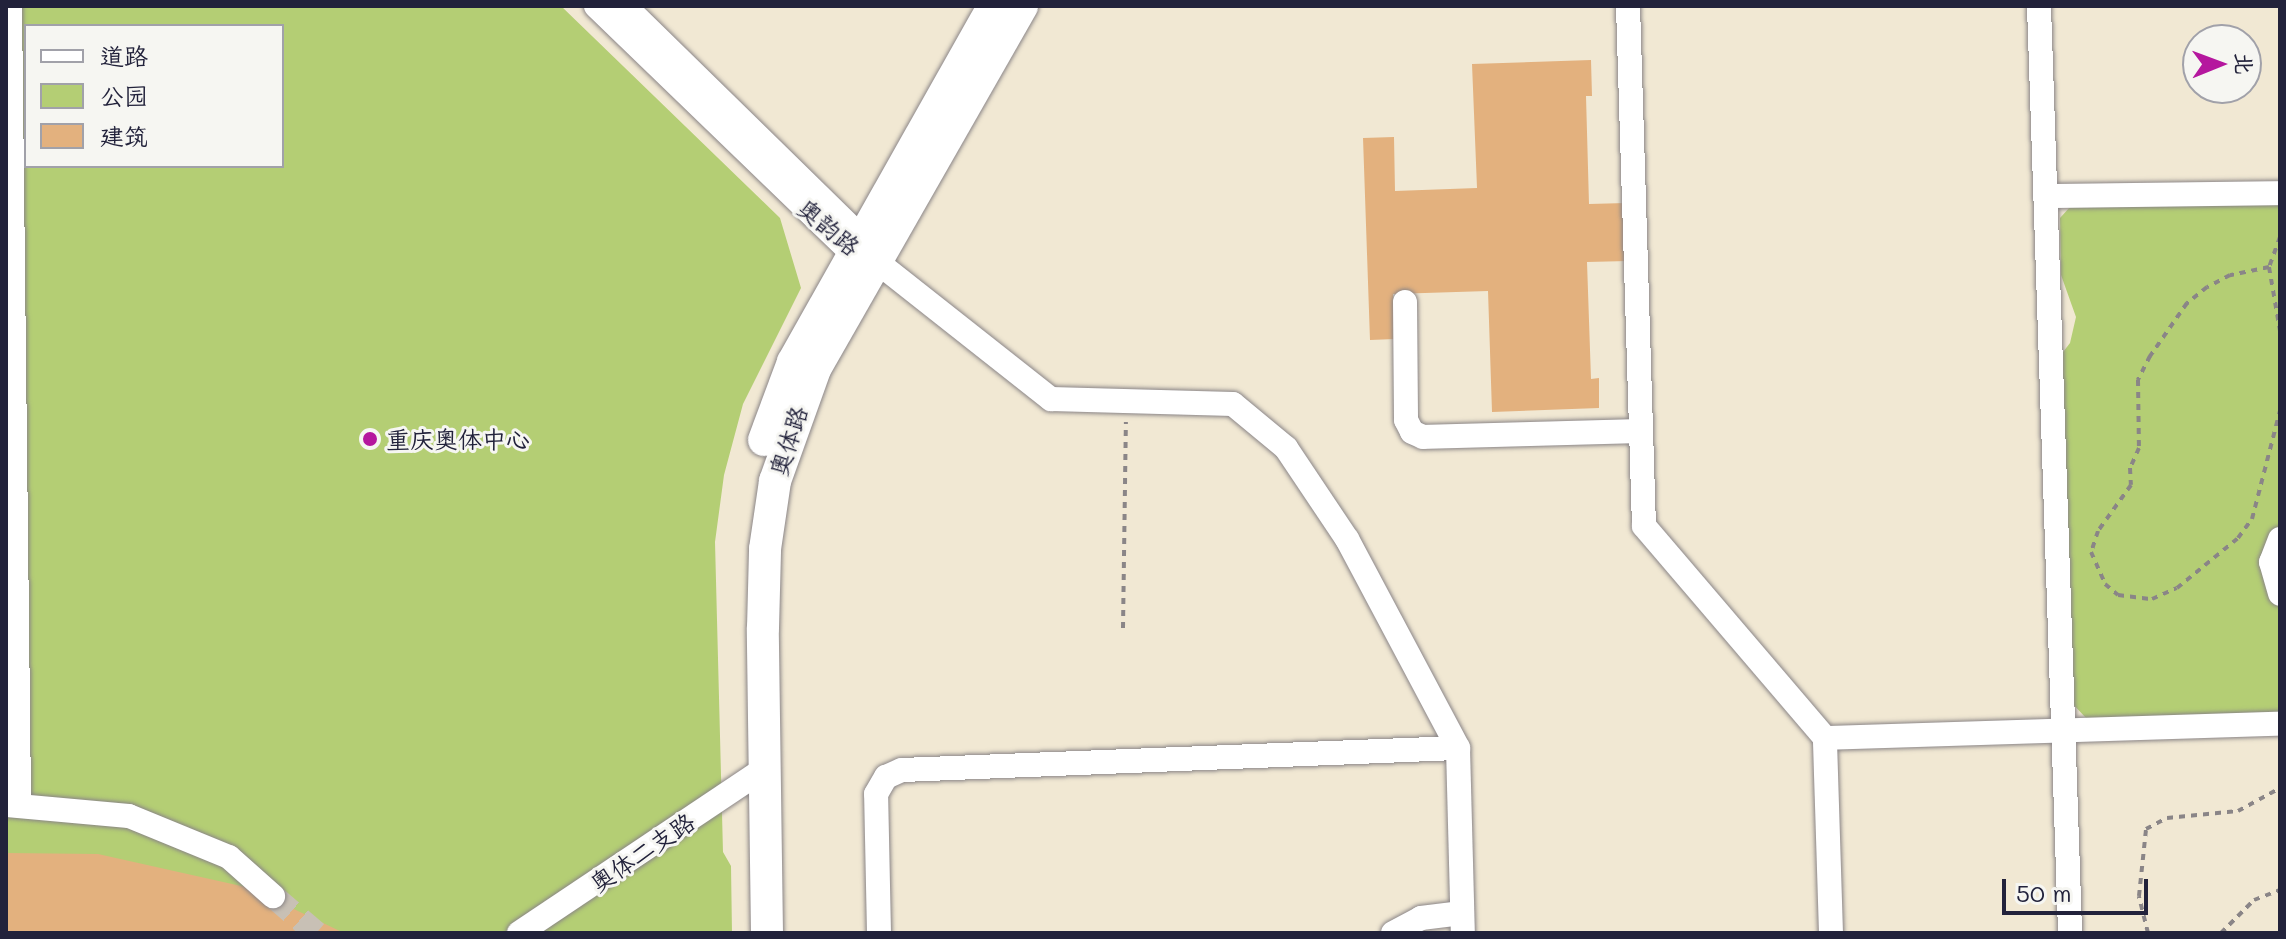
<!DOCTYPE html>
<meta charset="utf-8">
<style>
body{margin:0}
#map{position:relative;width:2286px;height:939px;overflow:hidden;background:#f1e8d3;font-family:Mali,"LXGW WenKai TC",sans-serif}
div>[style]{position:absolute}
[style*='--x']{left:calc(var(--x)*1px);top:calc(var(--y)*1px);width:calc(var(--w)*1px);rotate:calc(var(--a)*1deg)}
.green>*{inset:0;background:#b4ce74}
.building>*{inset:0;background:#e3b17e}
.minor-tunnel>*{height:24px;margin-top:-12px;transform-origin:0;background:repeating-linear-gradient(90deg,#c8c0b5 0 24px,transparent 0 36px)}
.path>*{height:4px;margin-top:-2px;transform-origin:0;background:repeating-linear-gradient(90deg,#8a8587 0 6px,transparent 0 12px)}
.roads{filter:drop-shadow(0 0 2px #8a8587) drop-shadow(0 0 2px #8a8587)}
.minor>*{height:24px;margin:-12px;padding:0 12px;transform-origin:12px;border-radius:12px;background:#fff}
.major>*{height:32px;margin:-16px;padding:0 16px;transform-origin:16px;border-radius:16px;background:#fff}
.dots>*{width:22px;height:22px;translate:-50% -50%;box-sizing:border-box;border:4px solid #f6f6f2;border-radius:50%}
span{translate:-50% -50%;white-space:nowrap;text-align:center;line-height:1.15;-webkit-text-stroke:6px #f6f6f2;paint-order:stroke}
.street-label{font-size:24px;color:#22223b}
.poi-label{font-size:24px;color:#22223b}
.left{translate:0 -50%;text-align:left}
.frame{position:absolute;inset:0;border:8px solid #22223b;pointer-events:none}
.legend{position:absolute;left:24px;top:24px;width:260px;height:144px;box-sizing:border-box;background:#f6f6f2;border:2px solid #a1a1a9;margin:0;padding:10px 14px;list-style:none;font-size:24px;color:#22223b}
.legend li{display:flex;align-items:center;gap:16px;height:40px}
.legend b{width:40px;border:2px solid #a1a1a9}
.north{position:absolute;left:2182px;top:24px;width:80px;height:80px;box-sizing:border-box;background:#f6f6f2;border:2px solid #a1a1a9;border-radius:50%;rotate:89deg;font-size:22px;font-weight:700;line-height:32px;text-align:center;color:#22223b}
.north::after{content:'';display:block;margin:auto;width:28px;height:36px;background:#b5179e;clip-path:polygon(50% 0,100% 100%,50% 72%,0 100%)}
.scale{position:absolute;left:2002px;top:879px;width:146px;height:36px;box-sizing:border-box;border:4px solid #22223b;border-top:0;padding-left:10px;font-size:24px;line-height:28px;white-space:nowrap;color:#22223b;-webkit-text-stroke:6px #f6f6f2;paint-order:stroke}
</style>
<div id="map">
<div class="green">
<i style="clip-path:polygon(evenodd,6px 6px,561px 6px,780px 218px,801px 288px,743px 404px,724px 475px,715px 542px,723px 852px,731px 866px,732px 933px,6px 933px,6px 6px,26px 26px,282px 26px,282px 166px,26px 166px,26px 26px)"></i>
<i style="clip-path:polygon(2280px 202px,2280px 525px,2270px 538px,2269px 593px,2280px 607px,2280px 716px,2087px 719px,2070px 701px,2060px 356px,2070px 343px,2076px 317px,2061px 275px,2060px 218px,2070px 207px)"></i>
</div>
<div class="building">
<i style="clip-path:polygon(1591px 60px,1592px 96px,1586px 96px,1589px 204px,1626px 203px,1628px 261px,1587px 262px,1591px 379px,1599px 378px,1599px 408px,1492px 412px,1488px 291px,1393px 294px,1395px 339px,1370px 340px,1363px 138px,1394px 137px,1395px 191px,1477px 188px,1472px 64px)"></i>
<i style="clip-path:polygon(6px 853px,98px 854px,250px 888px,344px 933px,6px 933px)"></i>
</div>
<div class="minor-tunnel">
<i style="--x:273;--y:896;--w:57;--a:40.7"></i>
</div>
<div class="path">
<i style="--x:2280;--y:237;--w:32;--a:110"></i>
<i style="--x:2269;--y:267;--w:65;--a:80.2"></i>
<i style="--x:2269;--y:267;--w:40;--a:168"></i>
<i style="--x:2230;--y:275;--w:26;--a:152"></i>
<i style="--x:2207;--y:287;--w:26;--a:141"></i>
<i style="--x:2187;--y:303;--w:65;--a:124.9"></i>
<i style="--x:2150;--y:356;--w:27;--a:117"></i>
<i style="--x:2138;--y:380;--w:68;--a:89.2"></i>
<i style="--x:2139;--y:448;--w:22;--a:114"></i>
<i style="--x:2130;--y:468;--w:17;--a:87"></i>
<i style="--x:2131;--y:485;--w:57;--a:125.7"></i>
<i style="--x:2098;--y:531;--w:22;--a:108"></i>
<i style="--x:2091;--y:552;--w:35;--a:66"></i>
<i style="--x:2105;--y:584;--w:17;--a:40"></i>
<i style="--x:2118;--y:595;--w:34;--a:7"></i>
<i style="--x:2152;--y:599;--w:27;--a:-24"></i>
<i style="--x:2177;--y:588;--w:79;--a:-39.3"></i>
<i style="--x:2238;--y:538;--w:24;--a:-54"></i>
<i style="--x:2252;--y:519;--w:112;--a:-75.5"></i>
<i style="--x:1123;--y:628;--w:206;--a:-89.2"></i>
<i style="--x:2148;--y:933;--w:38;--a:-104"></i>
<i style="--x:2139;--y:896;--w:67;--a:-84"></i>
<i style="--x:2146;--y:829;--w:24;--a:-28"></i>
<i style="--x:2167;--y:818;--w:71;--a:-5.6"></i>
<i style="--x:2238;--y:811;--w:48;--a:-28.7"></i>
<i style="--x:2221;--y:933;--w:47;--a:-45"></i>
<i style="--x:2254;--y:900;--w:28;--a:-21"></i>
</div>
<div class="roads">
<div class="minor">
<i style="--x:10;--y:6;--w:796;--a:89.35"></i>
<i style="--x:596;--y:6;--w:356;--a:44"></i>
<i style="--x:852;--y:253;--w:18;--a:19"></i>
<i style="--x:625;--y:6;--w:330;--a:44.4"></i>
<i style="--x:861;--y:237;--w:28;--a:58"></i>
<i style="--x:876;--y:261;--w:223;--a:38.3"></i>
<i style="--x:1051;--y:399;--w:182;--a:1.6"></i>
<i style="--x:1233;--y:404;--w:69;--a:39.7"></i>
<i style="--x:1286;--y:448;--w:110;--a:56.2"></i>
<i style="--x:1347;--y:539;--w:237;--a:62"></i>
<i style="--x:1458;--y:748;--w:185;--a:88.5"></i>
<i style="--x:1628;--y:6;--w:520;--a:88.24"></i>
<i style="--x:1644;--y:526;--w:279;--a:49.5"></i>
<i style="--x:2039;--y:6;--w:928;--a:88.08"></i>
<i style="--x:2046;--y:196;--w:234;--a:-0.7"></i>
<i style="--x:1405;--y:302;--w:118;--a:89.5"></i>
<i style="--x:1406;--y:420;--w:13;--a:63"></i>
<i style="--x:1412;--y:432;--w:12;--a:24"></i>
<i style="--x:1423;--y:437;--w:215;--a:-1.6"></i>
<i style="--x:2280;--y:539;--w:25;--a:111"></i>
<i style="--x:2271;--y:562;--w:33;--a:74"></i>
<i style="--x:7;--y:805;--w:122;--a:5.2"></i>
<i style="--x:129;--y:816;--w:108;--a:22.3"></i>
<i style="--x:229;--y:857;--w:59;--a:41.6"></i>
<i style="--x:519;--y:933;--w:295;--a:-33.8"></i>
<i style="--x:879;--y:933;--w:139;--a:-91.2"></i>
<i style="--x:876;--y:794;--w:20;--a:-60"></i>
<i style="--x:886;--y:777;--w:17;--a:-24"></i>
<i style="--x:902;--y:770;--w:556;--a:-2.27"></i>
<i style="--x:1393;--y:933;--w:32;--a:-28"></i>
<i style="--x:1421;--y:918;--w:41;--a:-7"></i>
<i style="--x:1831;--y:933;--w:195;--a:-91.8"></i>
<i style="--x:1825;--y:738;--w:455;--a:-1.8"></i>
</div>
<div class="major">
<i style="--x:764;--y:440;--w:83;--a:-69.6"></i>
<i style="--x:793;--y:362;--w:409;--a:-60.6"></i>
<i style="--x:767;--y:933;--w:305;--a:-90.8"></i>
<i style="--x:763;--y:628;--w:79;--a:-88.5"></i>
<i style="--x:765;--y:549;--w:69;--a:-81.6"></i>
<i style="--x:775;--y:481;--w:119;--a:-70.3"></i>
<i style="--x:815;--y:369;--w:418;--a:-60.3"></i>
</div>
</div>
<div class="dots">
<i style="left:370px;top:439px;background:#b5179e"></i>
</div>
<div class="street-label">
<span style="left:829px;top:227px;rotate:40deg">奥韵路</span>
<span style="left:788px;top:441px;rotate:-72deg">奥体路</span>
<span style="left:642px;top:852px;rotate:-34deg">奥体二支路</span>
</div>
<div class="poi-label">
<span class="left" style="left:386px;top:439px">重庆奥体中心</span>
</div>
<div class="frame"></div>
<ul class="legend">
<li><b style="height:10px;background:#fff"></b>道路</li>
<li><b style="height:22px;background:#b4ce74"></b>公园</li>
<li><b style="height:22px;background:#e3b17e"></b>建筑</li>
</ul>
<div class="north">北</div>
<div class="scale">50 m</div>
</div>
